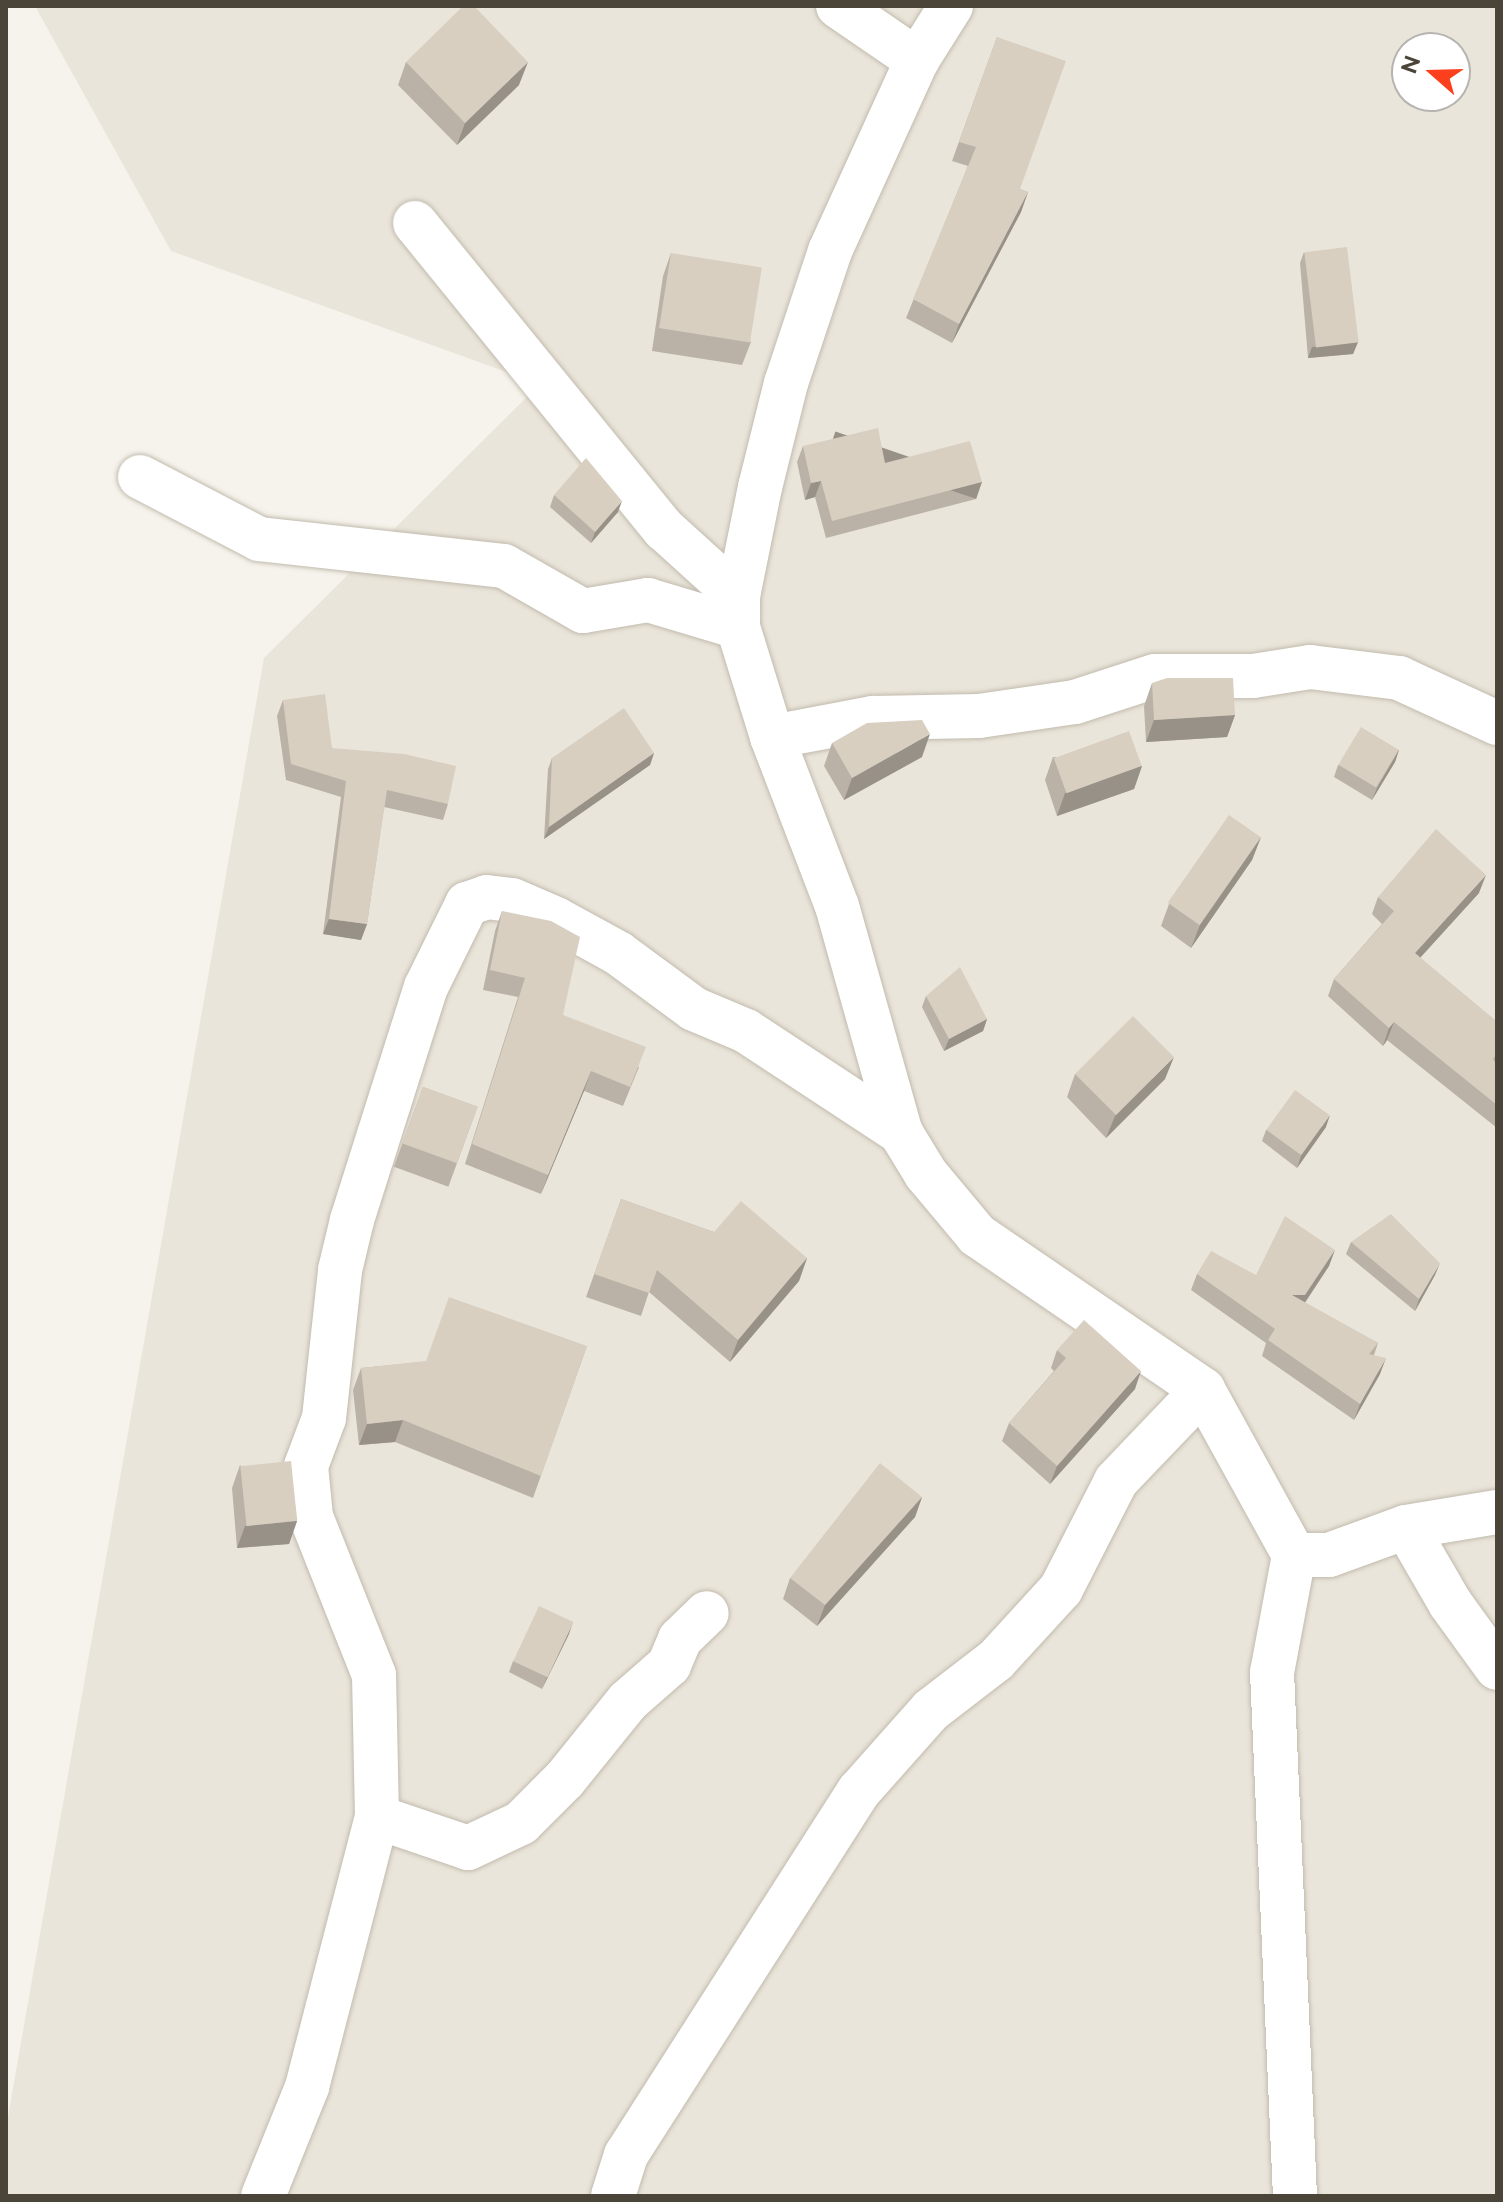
<!DOCTYPE html>
<style>
body{margin:0}
#map{position:relative;width:1503px;height:2202px;overflow:hidden;background:#f6f3ec;font-family:Raleway,sans-serif}
div>[style]{position:absolute}
[style*='--x']{left:calc(var(--x)*1px);top:calc(var(--y)*1px);width:calc(var(--w)*1px);rotate:calc(var(--a)*1deg)}
.residential>*{inset:0;background:#eae5da}
.roads{filter:drop-shadow(0 0 2px #c2bbae) drop-shadow(0 0 2px #c2bbae)}
.minor>*{height:44px;margin:-22px;padding:0 22px;transform-origin:22px;border-radius:22px;background:#fff}
.wall>*{inset:0;background:#bab2a6;transform-origin:0 0}
.shaded-wall>*{inset:0;background:#979187;transform-origin:0 0}
.building>*{inset:0;background:#d8cfc1;transform-origin:0 0}
span{translate:-50% -50%;white-space:nowrap;text-align:center;line-height:1.15;-webkit-text-stroke:7px #fff;paint-order:stroke}
.frame{position:absolute;inset:0;border:8px solid #4b4439;pointer-events:none}
.north{position:absolute;left:1391px;top:32px;width:80px;height:80px;box-sizing:border-box;background:#fff;border:2px solid #b7b4b0;border-radius:50%;rotate:290deg;font-size:22px;font-weight:700;line-height:32px;text-align:center;color:#4b4439}
.north::after{content:'';display:block;margin:auto;width:28px;height:36px;background:#fc3f1d;clip-path:polygon(50% 0,100% 100%,50% 72%,0 100%)}
</style>
<div id="map">
<div class="residential">
<i style="clip-path:polygon(evenodd,35px 6px,1497px 6px,1497px 2196px,6px 2196px,6px 2128px,264px 658px,540px 384px,171px 251px,35px 6px,1407px 48px,1455px 48px,1455px 96px,1407px 96px,1407px 48px)"></i>
</div>
<div class="roads">
<div class="minor">
<i style="--x:838;--y:6;--w:96;--a:34.4"></i>
<i style="--x:951;--y:6;--w:64;--a:122.2"></i>
<i style="--x:917;--y:60;--w:210;--a:114.5"></i>
<i style="--x:830;--y:251;--w:139;--a:108.4"></i>
<i style="--x:786;--y:383;--w:107;--a:104"></i>
<i style="--x:760;--y:487;--w:111;--a:101.4"></i>
<i style="--x:738;--y:596;--w:31;--a:90"></i>
<i style="--x:738;--y:627;--w:115;--a:72.8"></i>
<i style="--x:772;--y:737;--w:181;--a:69"></i>
<i style="--x:837;--y:906;--w:236;--a:74.3"></i>
<i style="--x:901;--y:1133;--w:48;--a:58.6"></i>
<i style="--x:926;--y:1174;--w:80;--a:50.1"></i>
<i style="--x:977;--y:1235;--w:274;--a:34.4"></i>
<i style="--x:1203;--y:1390;--w:188;--a:61.1"></i>
<i style="--x:1294;--y:1555;--w:119;--a:100.6"></i>
<i style="--x:1272;--y:1672;--w:525;--a:87.49"></i>
<i style="--x:415;--y:223;--w:395;--a:50.9"></i>
<i style="--x:664;--y:529;--w:100;--a:42.2"></i>
<i style="--x:140;--y:477;--w:134;--a:27.5"></i>
<i style="--x:259;--y:539;--w:246;--a:6.3"></i>
<i style="--x:504;--y:566;--w:91;--a:29.7"></i>
<i style="--x:583;--y:611;--w:66;--a:-9.6"></i>
<i style="--x:648;--y:600;--w:94;--a:16.7"></i>
<i style="--x:772;--y:737;--w:103;--a:-10.7"></i>
<i style="--x:873;--y:718;--w:106;--a:-1.1"></i>
<i style="--x:979;--y:716;--w:97;--a:-8.3"></i>
<i style="--x:1075;--y:702;--w:84;--a:-18"></i>
<i style="--x:1155;--y:676;--w:98;--a:0"></i>
<i style="--x:1253;--y:676;--w:58;--a:-9"></i>
<i style="--x:1310;--y:667;--w:90;--a:7"></i>
<i style="--x:1399;--y:678;--w:108;--a:24.7"></i>
<i style="--x:1406;--y:1527;--w:92;--a:-9.4"></i>
<i style="--x:1294;--y:1555;--w:35;--a:0"></i>
<i style="--x:1329;--y:1555;--w:82;--a:-20"></i>
<i style="--x:1406;--y:1527;--w:88;--a:59.9"></i>
<i style="--x:1450;--y:1603;--w:80;--a:54.1"></i>
<i style="--x:377;--y:1817;--w:96;--a:18.8"></i>
<i style="--x:468;--y:1848;--w:59;--a:-25.3"></i>
<i style="--x:521;--y:1823;--w:62;--a:-45"></i>
<i style="--x:565;--y:1779;--w:100;--a:-51.1"></i>
<i style="--x:628;--y:1701;--w:55;--a:-41.3"></i>
<i style="--x:669;--y:1665;--w:28;--a:-67"></i>
<i style="--x:680;--y:1639;--w:37;--a:-44"></i>
<i style="--x:263;--y:2196;--w:118;--a:-68"></i>
<i style="--x:307;--y:2087;--w:279;--a:-75.5"></i>
<i style="--x:377;--y:1817;--w:142;--a:-91.2"></i>
<i style="--x:374;--y:1675;--w:170;--a:-111.7"></i>
<i style="--x:311;--y:1517;--w:51;--a:-95.6"></i>
<i style="--x:306;--y:1466;--w:51;--a:-69.4"></i>
<i style="--x:324;--y:1418;--w:149;--a:-83.8"></i>
<i style="--x:340;--y:1270;--w:51;--a:-76.5"></i>
<i style="--x:352;--y:1220;--w:244;--a:-72.4"></i>
<i style="--x:426;--y:987;--w:93;--a:-63.7"></i>
<i style="--x:467;--y:904;--w:21;--a:-19"></i>
<i style="--x:487;--y:897;--w:25;--a:7"></i>
<i style="--x:512;--y:900;--w:48;--a:23.4"></i>
<i style="--x:556;--y:919;--w:71;--a:28.7"></i>
<i style="--x:618;--y:953;--w:94;--a:36.4"></i>
<i style="--x:694;--y:1009;--w:56;--a:22.9"></i>
<i style="--x:746;--y:1031;--w:186;--a:33.3"></i>
<i style="--x:613;--y:2196;--w:43;--a:-72.4"></i>
<i style="--x:626;--y:2155;--w:432;--a:-57.4"></i>
<i style="--x:859;--y:1791;--w:108;--a:-48.4"></i>
<i style="--x:931;--y:1710;--w:82;--a:-37.6"></i>
<i style="--x:996;--y:1660;--w:96;--a:-47.5"></i>
<i style="--x:1061;--y:1589;--w:121;--a:-63"></i>
<i style="--x:1116;--y:1481;--w:126;--a:-46.3"></i>
</div>
</div>
<div class="wall">
<i style="clip-path:polygon(997px 37px,1020px 189px,1028px 192px,1021px 212px,952px 343px,906px 318px,968px 166px,952px 161px)"></i>
<i style="clip-path:polygon(406px 62px,519px 85px,457px 145px,398px 85px)"></i>
<i style="clip-path:polygon(1304px 252px,1358px 342px,1353px 354px,1308px 358px,1300px 263px)"></i>
<i style="clip-path:polygon(671px 253px,751px 342px,742px 365px,652px 351px,663px 276px)"></i>
<i style="clip-path:polygon(803px 446px,885px 463px,976px 499px,826px 538px,815px 497px,805px 500px,797px 462px)"></i>
<i style="clip-path:polygon(554px 495px,618px 512px,591px 543px,550px 507px)"></i>
<i style="clip-path:polygon(1152px 683px,1235px 715px,1227px 737px,1146px 742px,1144px 706px)"></i>
<i style="clip-path:polygon(283px 700px,332px 748px,448px 804px,443px 820px,384px 807px,367px 924px,361px 940px,323px 934px,341px 797px,286px 780px,277px 716px)"></i>
<i style="clip-path:polygon(832px 743px,922px 757px,844px 800px,824px 766px)"></i>
<i style="clip-path:polygon(1399px 750px,1395px 762px,1372px 800px,1334px 777px,1338px 765px)"></i>
<i style="clip-path:polygon(654px 753px,650px 765px,544px 839px,548px 769px,552px 758px)"></i>
<i style="clip-path:polygon(1053px 757px,1142px 766px,1134px 789px,1057px 816px,1045px 780px)"></i>
<i style="clip-path:polygon(1261px 837px,1252px 860px,1191px 948px,1161px 926px,1169px 904px)"></i>
<i style="clip-path:polygon(1479px 893px,1420px 958px,1497px 1022px,1497px 1128px,1387px 1040px,1383px 1046px,1328px 996px,1334px 979px,1382px 924px,1372px 914px,1378px 897px)"></i>
<i style="clip-path:polygon(502px 911px,563px 1015px,639px 1067px,623px 1106px,584px 1091px,541px 1194px,465px 1164px,518px 997px,483px 990px,495px 931px)"></i>
<i style="clip-path:polygon(926px 996px,987px 1019px,983px 1031px,944px 1051px,922px 1007px)"></i>
<i style="clip-path:polygon(1075px 1074px,1165px 1079px,1106px 1138px,1067px 1097px)"></i>
<i style="left:423px;top:1087px;width:58px;height:85px;rotate:20deg"></i>
<i style="clip-path:polygon(1326px 1127px,1297px 1168px,1262px 1141px,1266px 1130px)"></i>
<i style="clip-path:polygon(621px 1199px,714px 1232px,807px 1258px,799px 1281px,730px 1362px,649px 1292px,641px 1316px,586px 1297px)"></i>
<i style="clip-path:polygon(1351px 1242px,1435px 1275px,1415px 1311px,1346px 1254px)"></i>
<i style="clip-path:polygon(1329px 1266px,1305px 1303px,1378px 1343px,1374px 1355px,1380px 1374px,1354px 1420px,1262px 1356px,1266px 1343px,1191px 1290px,1197px 1274px,1256px 1275px)"></i>
<i style="clip-path:polygon(587px 1346px,533px 1498px,395px 1442px,359px 1445px,353px 1390px,361px 1368px)"></i>
<i style="clip-path:polygon(1057px 1350px,1135px 1389px,1050px 1484px,1002px 1441px,1009px 1423px,1054px 1371px,1051px 1368px)"></i>
<i style="clip-path:polygon(240px 1465px,297px 1521px,289px 1544px,237px 1548px,232px 1488px)"></i>
<i style="clip-path:polygon(922px 1497px,915px 1517px,817px 1626px,783px 1599px,790px 1578px)"></i>
<i style="clip-path:polygon(569px 1634px,542px 1689px,509px 1672px,513px 1661px)"></i>
</div>
<div class="shaded-wall">
<i style="clip-path:polygon(528px 62px,519px 85px,457px 145px,465px 123px)"></i>
<i style="clip-path:polygon(1028px 192px,1021px 212px,952px 343px,959px 324px)"></i>
<i style="clip-path:polygon(1358px 342px,1353px 354px,1308px 358px,1312px 347px)"></i>
<i style="clip-path:polygon(821px 481px,815px 497px,805px 500px,811px 483px)"></i>
<i style="left:982px;top:482px;width:18px;height:155px;rotate:109deg"></i>
<i style="clip-path:polygon(622px 501px,618px 512px,591px 543px,595px 532px)"></i>
<i style="clip-path:polygon(1235px 715px,1227px 737px,1146px 742px,1154px 720px)"></i>
<i style="clip-path:polygon(930px 734px,922px 757px,844px 800px,852px 778px)"></i>
<i style="clip-path:polygon(1399px 750px,1395px 762px,1372px 800px,1377px 788px)"></i>
<i style="clip-path:polygon(654px 753px,650px 765px,544px 839px,549px 827px)"></i>
<i style="clip-path:polygon(1142px 766px,1134px 789px,1057px 816px,1065px 793px)"></i>
<i style="clip-path:polygon(1261px 837px,1252px 860px,1191px 948px,1200px 925px)"></i>
<i style="clip-path:polygon(1486px 875px,1479px 893px,1408px 971px,1415px 953px)"></i>
<i style="clip-path:polygon(329px 919px,367px 924px,361px 940px,323px 934px)"></i>
<i style="clip-path:polygon(987px 1019px,983px 1031px,944px 1051px,949px 1039px)"></i>
<i style="clip-path:polygon(1394px 1022px,1387px 1040px,1383px 1046px,1389px 1028px)"></i>
<i style="clip-path:polygon(1174px 1057px,1165px 1079px,1106px 1138px,1115px 1116px)"></i>
<i style="clip-path:polygon(591px 1071px,584px 1091px,541px 1194px,548px 1175px)"></i>
<i style="clip-path:polygon(1330px 1115px,1326px 1127px,1297px 1168px,1301px 1156px)"></i>
<i style="clip-path:polygon(1335px 1250px,1329px 1266px,1299px 1311px,1292px 1295px)"></i>
<i style="clip-path:polygon(807px 1258px,799px 1281px,730px 1362px,738px 1340px)"></i>
<i style="clip-path:polygon(1440px 1263px,1435px 1275px,1415px 1311px,1419px 1299px)"></i>
<i style="clip-path:polygon(1386px 1358px,1380px 1374px,1354px 1420px,1360px 1404px)"></i>
<i style="clip-path:polygon(1141px 1371px,1135px 1389px,1050px 1484px,1057px 1466px)"></i>
<i style="clip-path:polygon(403px 1420px,395px 1442px,359px 1445px,367px 1424px)"></i>
<i style="clip-path:polygon(922px 1497px,915px 1517px,817px 1626px,825px 1605px)"></i>
<i style="clip-path:polygon(297px 1521px,289px 1544px,237px 1548px,245px 1526px)"></i>
<i style="clip-path:polygon(573px 1622px,569px 1634px,542px 1689px,547px 1677px)"></i>
</div>
<div class="building">
<i style="clip-path:polygon(463px 6px,474px 6px,528px 62px,465px 123px,406px 62px)"></i>
<i style="clip-path:polygon(997px 37px,1066px 61px,1020px 189px,1028px 192px,959px 324px,913px 299px,976px 147px,959px 142px)"></i>
<i style="left:1347px;top:247px;width:96px;height:43px;rotate:83deg"></i>
<i style="left:671px;top:253px;width:92px;height:76px;rotate:9deg"></i>
<i style="clip-path:polygon(878px 428px,885px 463px,970px 441px,982px 482px,832px 521px,821px 481px,811px 483px,803px 446px)"></i>
<i style="clip-path:polygon(586px 458px,622px 501px,595px 532px,554px 495px)"></i>
<i style="clip-path:polygon(1167px 678px,1233px 678px,1235px 715px,1154px 720px,1152px 683px)"></i>
<i style="clip-path:polygon(325px 694px,332px 748px,404px 754px,456px 766px,448px 804px,387px 790px,367px 924px,329px 919px,346px 781px,291px 764px,283px 700px)"></i>
<i style="clip-path:polygon(624px 708px,654px 753px,549px 827px,552px 758px)"></i>
<i style="clip-path:polygon(922px 720px,930px 734px,852px 778px,832px 743px,867px 723px)"></i>
<i style="left:1361px;top:727px;width:44px;height:44px;rotate:31deg"></i>
<i style="left:1129px;top:731px;width:37px;height:80px;rotate:70deg"></i>
<i style="left:1229px;top:815px;width:39px;height:107px;rotate:35deg"></i>
<i style="clip-path:polygon(1436px 829px,1486px 875px,1415px 953px,1497px 1022px,1497px 1054px,1493px 1059px,1497px 1065px,1497px 1105px,1394px 1022px,1389px 1028px,1334px 979px,1394px 911px,1378px 897px)"></i>
<i style="clip-path:polygon(502px 911px,551px 921px,580px 937px,563px 1015px,646px 1047px,630px 1087px,591px 1071px,548px 1175px,472px 1144px,525px 978px,490px 970px)"></i>
<i style="clip-path:polygon(960px 967px,987px 1019px,949px 1039px,926px 996px)"></i>
<i style="left:1133px;top:1016px;width:58px;height:82px;rotate:45deg"></i>
<i style="left:423px;top:1087px;width:58px;height:60px;rotate:20deg"></i>
<i style="left:1295px;top:1090px;width:43px;height:49px;rotate:36deg"></i>
<i style="clip-path:polygon(621px 1199px,714px 1232px,741px 1201px,807px 1258px,738px 1340px,657px 1270px,649px 1293px,594px 1274px)"></i>
<i style="clip-path:polygon(1391px 1214px,1440px 1263px,1419px 1299px,1351px 1242px)"></i>
<i style="clip-path:polygon(1285px 1216px,1335px 1250px,1305px 1295px,1292px 1295px,1378px 1343px,1369px 1354px,1386px 1358px,1360px 1404px,1268px 1340px,1275px 1329px,1197px 1274px,1211px 1251px,1256px 1275px)"></i>
<i style="clip-path:polygon(449px 1297px,587px 1346px,541px 1476px,403px 1420px,367px 1424px,361px 1368px,426px 1361px)"></i>
<i style="clip-path:polygon(1084px 1320px,1141px 1371px,1057px 1466px,1009px 1423px,1066px 1358px,1057px 1350px)"></i>
<i style="left:291px;top:1461px;width:60px;height:51px;rotate:84deg"></i>
<i style="clip-path:polygon(880px 1463px,922px 1497px,825px 1605px,790px 1578px)"></i>
<i style="left:539px;top:1606px;width:38px;height:61px;rotate:25deg"></i>
</div>
<div class="frame"></div>
<div class="north">N</div>
</div>
